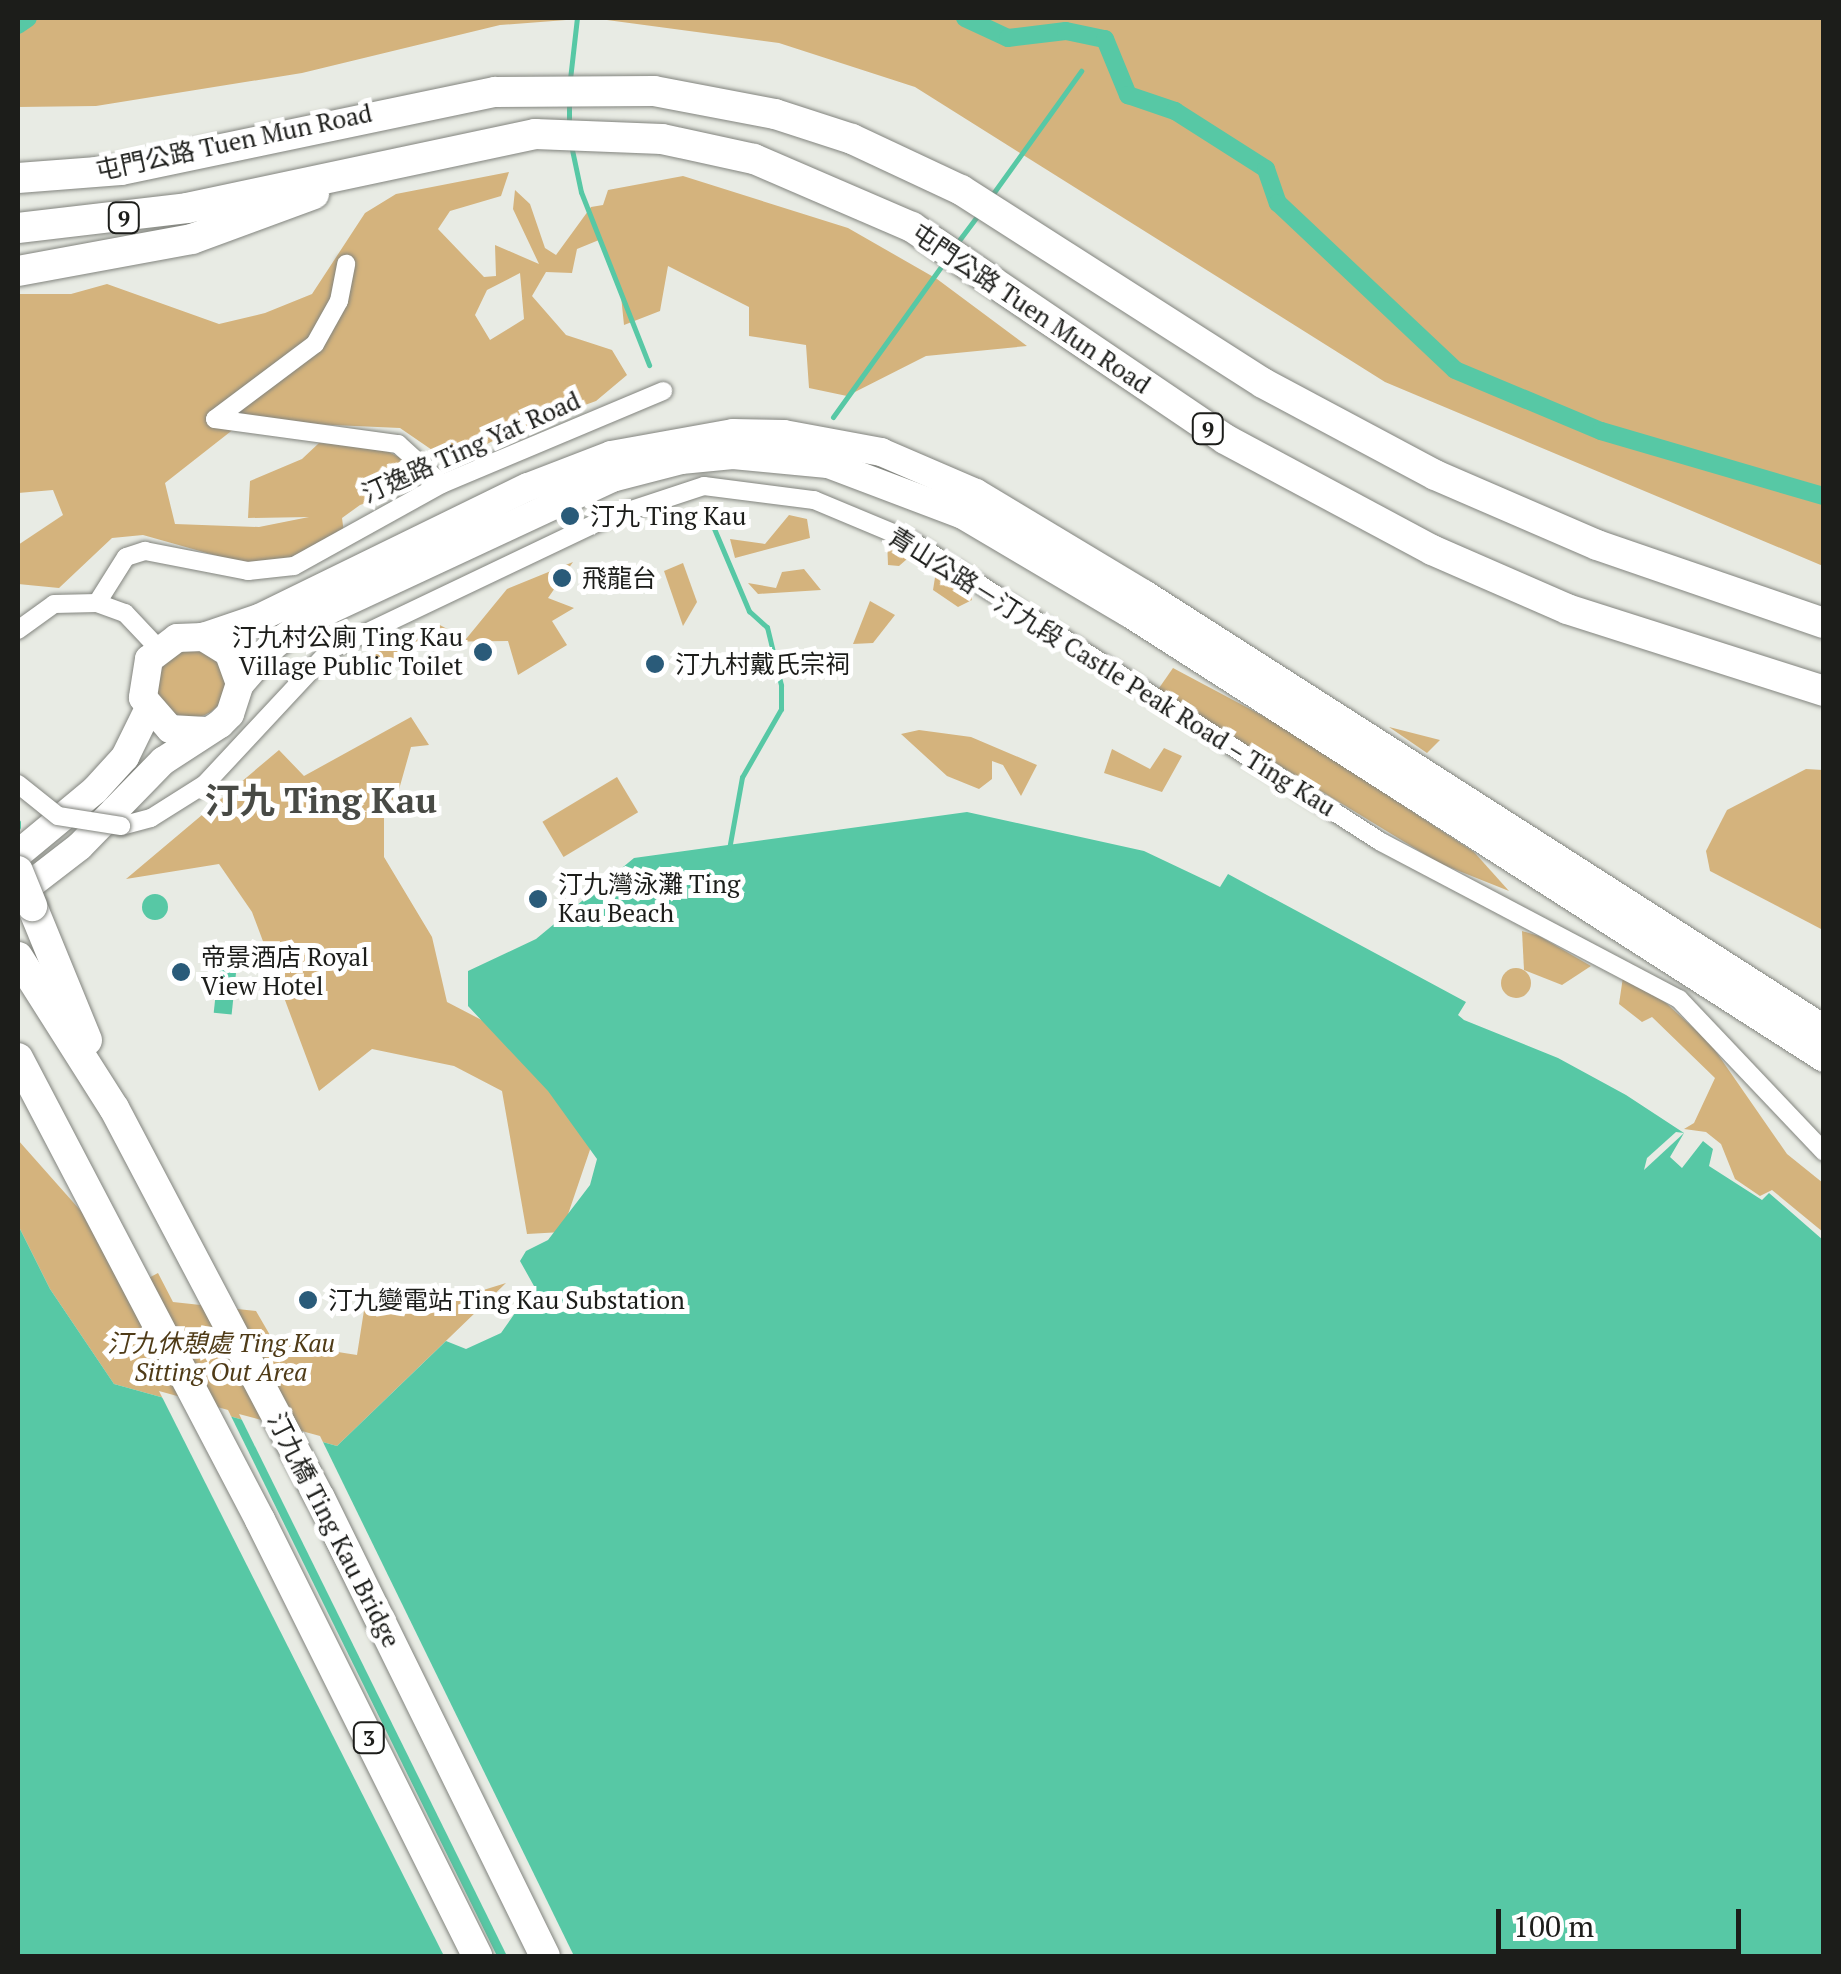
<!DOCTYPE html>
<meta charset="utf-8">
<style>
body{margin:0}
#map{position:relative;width:1841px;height:1974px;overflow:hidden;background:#e8ebe4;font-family:"PT Serif","Noto Sans TC",serif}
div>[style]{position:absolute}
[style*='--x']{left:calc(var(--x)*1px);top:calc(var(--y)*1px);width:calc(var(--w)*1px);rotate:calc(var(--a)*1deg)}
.green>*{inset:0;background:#d4b37d;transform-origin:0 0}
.round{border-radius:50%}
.water>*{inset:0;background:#57c8a5;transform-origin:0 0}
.pier>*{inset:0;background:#e8ebe4}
.stream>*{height:5px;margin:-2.5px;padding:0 2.5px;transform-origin:2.5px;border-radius:2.5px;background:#57c8a5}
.canal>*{height:18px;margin:-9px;padding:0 9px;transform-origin:9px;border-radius:9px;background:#57c8a5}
.roads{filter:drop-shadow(0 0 2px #82847e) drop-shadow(0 0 2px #82847e)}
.street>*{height:18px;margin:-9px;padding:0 9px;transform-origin:9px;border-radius:9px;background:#fff}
.primary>*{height:28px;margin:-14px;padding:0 14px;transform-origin:14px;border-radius:14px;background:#fff}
.highway>*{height:30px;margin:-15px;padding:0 15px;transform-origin:15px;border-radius:15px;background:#fff}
.bridges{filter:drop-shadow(0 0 2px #82847e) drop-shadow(0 0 2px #82847e)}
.street-bridge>*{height:18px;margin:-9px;padding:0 9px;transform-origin:9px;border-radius:9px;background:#fff}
.highway-bridge>*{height:30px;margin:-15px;padding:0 15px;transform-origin:15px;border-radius:15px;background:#fff}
.dots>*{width:28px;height:28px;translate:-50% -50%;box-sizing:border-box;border:5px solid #fff;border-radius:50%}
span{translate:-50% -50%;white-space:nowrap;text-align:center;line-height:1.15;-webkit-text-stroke:10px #fff;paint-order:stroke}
.shield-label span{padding:2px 8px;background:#fff;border:2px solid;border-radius:8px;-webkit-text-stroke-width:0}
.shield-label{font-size:22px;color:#1c1d1a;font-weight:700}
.street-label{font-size:25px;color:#1c1d1a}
.poi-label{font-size:25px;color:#1c1d1a}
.left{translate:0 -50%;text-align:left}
.right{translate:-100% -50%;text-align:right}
.park-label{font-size:25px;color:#4f3b17;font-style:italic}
.district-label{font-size:35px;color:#484a45;font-weight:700}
.frame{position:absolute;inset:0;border:20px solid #1c1d1a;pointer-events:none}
.scale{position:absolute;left:1496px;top:1909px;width:245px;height:45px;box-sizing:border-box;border:5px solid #1c1d1a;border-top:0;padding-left:12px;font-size:30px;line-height:35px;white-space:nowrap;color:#1c1d1a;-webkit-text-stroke:8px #fff;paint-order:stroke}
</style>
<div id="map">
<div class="green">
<i style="clip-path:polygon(18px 18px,1823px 18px,1823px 566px,1385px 382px,915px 87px,779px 43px,592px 18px,500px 25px,302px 73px,96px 106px,18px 107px)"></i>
<i style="clip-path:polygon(evenodd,509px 172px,501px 196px,450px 211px,438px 229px,484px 277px,496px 276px,495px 245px,539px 264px,513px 209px,515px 190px,530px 204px,545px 248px,556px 255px,591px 207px,603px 205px,608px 190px,683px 176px,848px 228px,937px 279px,1027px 346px,926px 356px,847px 396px,809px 388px,806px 345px,749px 336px,749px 307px,668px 266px,660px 311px,624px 325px,620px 286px,599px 240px,577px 249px,572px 273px,546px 272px,532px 296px,566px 335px,612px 350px,627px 375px,596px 401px,508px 433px,451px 463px,400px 428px,244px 421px,165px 483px,175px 524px,259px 527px,309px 517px,248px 518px,250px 481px,302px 459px,319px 443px,379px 447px,416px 466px,412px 487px,360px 505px,342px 518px,344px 533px,274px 565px,246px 564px,143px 535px,112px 538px,59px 588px,18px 584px,18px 545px,63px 515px,53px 490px,18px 493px,18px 294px,71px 294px,107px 284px,219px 324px,265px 313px,312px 294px,365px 213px,396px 194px,509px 172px,520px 273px,524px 319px,490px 340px,475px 315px,487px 290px,520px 273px)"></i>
<i style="clip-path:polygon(789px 515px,807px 519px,810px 538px,735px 558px,730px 539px,765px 544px)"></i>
<i style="clip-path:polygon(887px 539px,902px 543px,915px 552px,899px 566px,888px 565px)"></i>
<i style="clip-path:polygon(573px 562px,548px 598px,574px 608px,552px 621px,567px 645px,518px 675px,508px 641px,426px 642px,403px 663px,369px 655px,436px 623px,466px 639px,507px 589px)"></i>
<i style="clip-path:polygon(683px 563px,697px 602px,683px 626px,664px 571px)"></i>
<i style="clip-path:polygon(937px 565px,970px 569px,972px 600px,958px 607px,933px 590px)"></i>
<i style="clip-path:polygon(804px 569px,821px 590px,758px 594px,748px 583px,776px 588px,782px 572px)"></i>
<i style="clip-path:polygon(870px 601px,895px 615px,873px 643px,853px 644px)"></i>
<i class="round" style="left:156px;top:648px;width:70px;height:70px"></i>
<i style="clip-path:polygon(1173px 668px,1282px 726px,1474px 852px,1509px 891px,1439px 863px,1157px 691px)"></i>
<i style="clip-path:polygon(411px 717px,429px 745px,411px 747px,398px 793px,384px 812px,384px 857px,432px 937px,447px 1002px,524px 1042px,594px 1138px,562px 1232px,527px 1234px,502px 1091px,454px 1066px,372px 1049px,319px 1091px,252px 912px,219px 864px,126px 879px,279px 750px,304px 776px)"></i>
<i style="clip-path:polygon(1389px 727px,1440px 740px,1427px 753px)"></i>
<i style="clip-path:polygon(919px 730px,971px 737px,1037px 765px,1021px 796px,1003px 765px,992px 761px,992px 779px,979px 789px,947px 776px,901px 734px)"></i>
<i style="clip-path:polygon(1164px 748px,1182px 756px,1162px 792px,1104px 773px,1112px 749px,1150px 769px)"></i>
<i style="clip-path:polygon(1806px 769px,1823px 770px,1823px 930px,1710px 871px,1706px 851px,1727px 810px)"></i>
<i style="left:617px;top:777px;width:41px;height:87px;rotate:59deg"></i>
<i style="clip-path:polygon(1522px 931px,1539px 936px,1591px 966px,1562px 985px,1524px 970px)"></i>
<i class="round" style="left:1501px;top:968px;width:30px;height:30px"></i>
<i style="clip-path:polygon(1623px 977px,1666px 1003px,1710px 1043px,1787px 1154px,1823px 1183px,1823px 1232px,1772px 1190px,1760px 1196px,1735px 1179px,1721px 1144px,1706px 1132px,1684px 1129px,1694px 1123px,1715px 1078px,1652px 1017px,1642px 1022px,1619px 1004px)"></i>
<i style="clip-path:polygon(18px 1140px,143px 1281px,158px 1273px,173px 1302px,256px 1311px,274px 1342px,357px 1355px,365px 1304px,381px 1286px,416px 1294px,477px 1292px,506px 1283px,337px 1446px,114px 1384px,50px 1289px,18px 1225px)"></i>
</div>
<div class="water">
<i style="clip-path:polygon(967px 812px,1144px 851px,1220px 887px,1228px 874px,1466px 1002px,1458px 1015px,1464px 1020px,1558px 1058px,1626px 1095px,1684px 1133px,1670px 1157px,1682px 1168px,1703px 1141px,1713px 1149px,1709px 1166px,1762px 1200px,1769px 1193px,1823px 1240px,1823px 1956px,18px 1956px,18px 1225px,50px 1289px,114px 1384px,337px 1446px,446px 1341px,466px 1349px,501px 1333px,534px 1286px,520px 1261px,526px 1251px,548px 1240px,590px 1185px,597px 1159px,548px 1091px,468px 1006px,468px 971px,536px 939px,634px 858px)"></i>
<i class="round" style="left:142px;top:894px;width:26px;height:26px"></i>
<i style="left:220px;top:953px;width:18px;height:60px;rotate:6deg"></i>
</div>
<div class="pier">
<i style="clip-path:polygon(1676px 1132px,1684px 1133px,1644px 1170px,1647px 1158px)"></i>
<i style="clip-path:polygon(159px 1391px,228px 1410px,497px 1956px,444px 1956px)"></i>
<i style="clip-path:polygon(239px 1414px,320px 1436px,574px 1956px,507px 1956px)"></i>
</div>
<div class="stream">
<i style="--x:570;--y:79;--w:61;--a:-83.5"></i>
<i style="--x:569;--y:100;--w:24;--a:90"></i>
<i style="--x:571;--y:145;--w:48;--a:78"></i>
<i style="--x:581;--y:192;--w:186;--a:68.5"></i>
<i style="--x:992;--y:195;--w:153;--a:-54.3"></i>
<i style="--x:957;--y:243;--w:39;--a:-53"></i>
<i style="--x:833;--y:417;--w:192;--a:-54.3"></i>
<i style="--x:707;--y:512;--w:108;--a:67"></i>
<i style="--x:749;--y:611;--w:24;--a:42"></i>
<i style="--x:767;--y:627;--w:60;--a:76.4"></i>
<i style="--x:781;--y:685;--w:24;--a:90"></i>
<i style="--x:781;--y:709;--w:78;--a:119.8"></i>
<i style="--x:742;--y:777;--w:73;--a:100.2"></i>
<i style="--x:18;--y:822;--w:5;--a:90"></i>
</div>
<div class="canal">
<i style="--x:965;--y:18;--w:47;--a:24.9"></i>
<i style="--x:1008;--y:38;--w:58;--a:-6.9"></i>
<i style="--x:1066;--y:31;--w:40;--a:12"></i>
<i style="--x:1105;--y:39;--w:61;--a:67.7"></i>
<i style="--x:1128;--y:95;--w:50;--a:18.8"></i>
<i style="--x:1175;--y:111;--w:108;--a:32.5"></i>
<i style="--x:1266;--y:169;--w:36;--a:71"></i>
<i style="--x:1278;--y:203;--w:243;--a:43.3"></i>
<i style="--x:1455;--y:370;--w:158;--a:22.7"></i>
<i style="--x:1601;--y:431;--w:232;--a:16.3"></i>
<i style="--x:18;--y:25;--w:12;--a:-35"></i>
</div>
<div class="roads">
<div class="street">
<i style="--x:215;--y:419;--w:185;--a:7.8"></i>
<i style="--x:398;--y:444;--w:59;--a:42.3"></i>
<i style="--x:215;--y:419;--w:125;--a:-36.9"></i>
<i style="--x:315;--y:344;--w:49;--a:-60.8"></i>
<i style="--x:339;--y:301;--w:38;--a:-79"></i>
<i style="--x:97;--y:603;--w:54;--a:-57.8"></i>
<i style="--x:126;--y:557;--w:20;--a:-18"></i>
<i style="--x:145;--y:551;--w:105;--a:11"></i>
<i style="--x:248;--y:571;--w:46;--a:-6.2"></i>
<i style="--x:294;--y:566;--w:169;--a:-29"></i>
<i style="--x:442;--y:484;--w:240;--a:-22.8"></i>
<i style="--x:18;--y:630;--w:44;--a:-35.8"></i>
<i style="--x:54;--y:604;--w:43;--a:-1.3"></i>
<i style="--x:97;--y:603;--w:30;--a:20"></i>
<i style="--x:125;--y:613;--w:48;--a:46.7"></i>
<i style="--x:121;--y:826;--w:31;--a:-15"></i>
<i style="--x:151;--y:818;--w:64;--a:-32.2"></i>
<i style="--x:205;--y:784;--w:183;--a:-47"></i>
<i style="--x:330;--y:650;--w:307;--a:-25.5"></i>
<i style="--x:607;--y:518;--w:102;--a:-18.3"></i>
<i style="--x:704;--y:486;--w:111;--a:7.3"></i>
<i style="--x:814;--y:500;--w:106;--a:22.7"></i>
<i style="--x:912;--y:541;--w:557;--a:32.69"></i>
<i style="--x:1381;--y:842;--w:337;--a:27.8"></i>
<i style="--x:1679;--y:999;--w:211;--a:46.5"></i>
</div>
<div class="primary">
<i style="--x:203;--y:637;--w:59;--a:-18.7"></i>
<i style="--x:259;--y:618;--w:299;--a:-26"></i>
<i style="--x:528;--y:487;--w:89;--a:-21.1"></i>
<i style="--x:611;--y:455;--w:124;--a:-10.2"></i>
<i style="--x:733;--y:433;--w:51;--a:1.1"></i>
<i style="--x:784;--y:434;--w:99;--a:10.5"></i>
<i style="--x:881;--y:452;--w:103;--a:23.3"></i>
<i style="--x:976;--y:493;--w:196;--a:31"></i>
<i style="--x:1144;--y:594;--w:807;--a:32.61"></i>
<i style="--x:240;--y:684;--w:52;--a:-48.9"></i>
<i style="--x:274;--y:645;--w:44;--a:-35.8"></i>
<i style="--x:310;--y:619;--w:333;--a:-25"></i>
<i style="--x:612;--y:478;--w:71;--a:-14.6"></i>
<i style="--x:681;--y:460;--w:52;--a:-5.5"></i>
<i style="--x:733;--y:455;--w:95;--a:5.4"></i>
<i style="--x:828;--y:464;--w:144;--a:20.7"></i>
<i style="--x:963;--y:515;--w:193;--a:30.6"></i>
<i style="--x:1129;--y:613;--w:825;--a:32.63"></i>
<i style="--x:18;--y:854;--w:100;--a:-39.7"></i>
<i style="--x:95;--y:790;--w:45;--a:-47.7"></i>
<i style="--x:125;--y:757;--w:52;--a:-63.9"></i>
<i style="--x:18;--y:894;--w:78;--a:-37.7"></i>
<i style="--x:80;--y:846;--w:119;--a:-45.7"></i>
<i style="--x:163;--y:761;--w:68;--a:-33"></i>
<i style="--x:220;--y:724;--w:14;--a:-45"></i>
<i style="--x:230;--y:714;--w:32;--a:-72"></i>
<i style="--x:240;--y:684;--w:33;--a:-110"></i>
<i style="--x:229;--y:653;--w:31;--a:-148"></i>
<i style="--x:203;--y:637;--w:26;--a:178"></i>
<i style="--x:177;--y:638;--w:35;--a:143"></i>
<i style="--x:149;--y:659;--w:39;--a:99"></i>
<i style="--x:143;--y:698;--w:41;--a:48.9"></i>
<i style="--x:170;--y:729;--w:36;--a:3"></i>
</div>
<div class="highway">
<i style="--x:18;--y:178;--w:103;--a:-4.4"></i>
<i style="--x:121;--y:170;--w:382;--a:-11.8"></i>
<i style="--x:495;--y:92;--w:159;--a:-0.4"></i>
<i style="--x:654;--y:91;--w:123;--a:10.8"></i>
<i style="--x:775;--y:114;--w:81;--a:18"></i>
<i style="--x:852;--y:139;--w:120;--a:25.1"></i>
<i style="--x:961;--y:190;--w:358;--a:32.6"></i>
<i style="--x:1263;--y:383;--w:195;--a:28.1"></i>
<i style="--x:1435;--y:475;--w:176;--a:23.4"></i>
<i style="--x:1597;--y:545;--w:240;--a:19"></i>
<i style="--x:18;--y:228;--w:170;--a:-6.7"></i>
<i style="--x:187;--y:208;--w:356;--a:-12"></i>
<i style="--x:535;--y:134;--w:127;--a:2.3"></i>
<i style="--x:662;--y:139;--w:94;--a:12.3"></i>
<i style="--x:754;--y:159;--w:172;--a:23.3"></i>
<i style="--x:912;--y:227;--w:378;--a:34.1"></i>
<i style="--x:1225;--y:439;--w:235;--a:28.2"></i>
<i style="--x:1432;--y:550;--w:147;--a:23.6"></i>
<i style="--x:1567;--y:609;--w:270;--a:17.7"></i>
<i style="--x:18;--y:271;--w:177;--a:-10.4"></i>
<i style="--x:192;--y:239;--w:130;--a:-20.2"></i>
<i style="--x:32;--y:906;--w:145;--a:67.7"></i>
<i style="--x:18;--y:957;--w:179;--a:57.6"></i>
<i style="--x:114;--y:1108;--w:441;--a:62.2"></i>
<i style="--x:320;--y:1498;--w:510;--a:63.84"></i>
<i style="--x:18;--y:1058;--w:522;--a:62.35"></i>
<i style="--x:260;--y:1520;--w:487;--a:63.5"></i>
</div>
</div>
<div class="bridges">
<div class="street-bridge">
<i style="--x:18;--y:784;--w:51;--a:38.7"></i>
<i style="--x:58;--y:816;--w:64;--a:9"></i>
</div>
<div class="highway-bridge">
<i style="--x:18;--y:871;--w:38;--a:68"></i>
</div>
</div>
<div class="dots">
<i style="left:570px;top:516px;background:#2a5b79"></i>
<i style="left:562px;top:578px;background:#2a5b79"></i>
<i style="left:483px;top:652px;background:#2a5b79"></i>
<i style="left:655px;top:664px;background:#2a5b79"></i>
<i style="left:538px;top:899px;background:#2a5b79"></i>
<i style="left:181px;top:972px;background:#2a5b79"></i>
<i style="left:308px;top:1300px;background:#2a5b79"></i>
</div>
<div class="shield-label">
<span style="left:124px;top:218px">9</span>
<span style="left:1208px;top:429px">9</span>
<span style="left:369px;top:1738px">3</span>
</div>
<div class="street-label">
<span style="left:234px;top:142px;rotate:-12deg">屯門公路 Tuen Mun Road</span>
<span style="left:1031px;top:309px;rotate:34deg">屯門公路 Tuen Mun Road</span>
<span style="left:471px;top:447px;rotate:-24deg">汀逸路 Ting Yat Road</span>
<span style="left:1112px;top:672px;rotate:32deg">青山公路－汀九段 Castle Peak Road – Ting Kau</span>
<span style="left:334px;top:1530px;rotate:63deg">汀九橋 Ting Kau Bridge</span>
</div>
<div class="poi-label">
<span class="left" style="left:590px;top:516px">汀九 Ting Kau</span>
<span class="left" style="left:582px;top:578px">飛龍台</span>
<span class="right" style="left:463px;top:652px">汀九村公廁 Ting Kau<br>Village Public Toilet</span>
<span class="left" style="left:675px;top:664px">汀九村戴氏宗祠</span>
<span class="left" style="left:558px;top:899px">汀九灣泳灘 Ting<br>Kau Beach</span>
<span class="left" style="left:201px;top:972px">帝景酒店 Royal<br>View Hotel</span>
<span class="left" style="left:328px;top:1300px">汀九變電站 Ting Kau Substation</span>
</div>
<div class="park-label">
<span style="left:221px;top:1358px">汀九休憩處 Ting Kau<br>Sitting Out Area</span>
</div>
<div class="district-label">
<span style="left:321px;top:800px">汀九 Ting Kau</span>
</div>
<div class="frame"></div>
<div class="scale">100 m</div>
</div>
